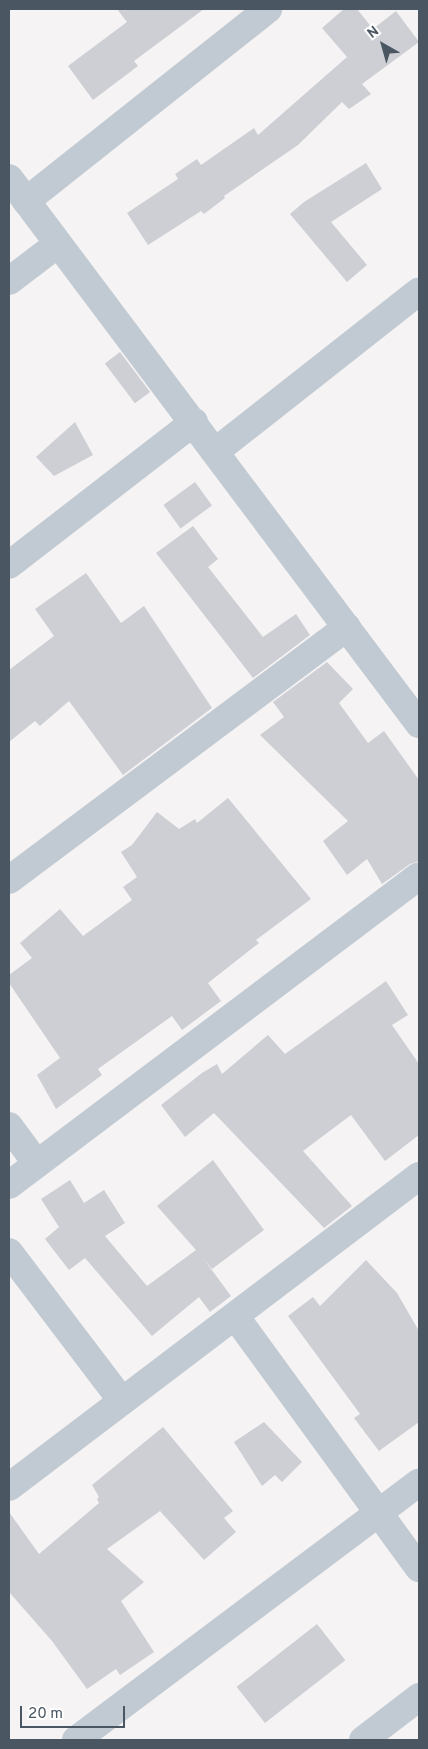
<!DOCTYPE html>
<style>
body{margin:0}
#map{position:relative;width:428px;height:1749px;overflow:hidden;background:#f5f3f3;font-family:Overpass,sans-serif}
div>[style]{position:absolute}
[style*='--x']{left:calc(var(--x)*1px);top:calc(var(--y)*1px);width:calc(var(--w)*1px);rotate:calc(var(--a)*1deg)}
.building>*{inset:0;background:#cdcfd5;transform-origin:0 0}
.street>*{height:28px;margin:-14px;padding:0 14px;transform-origin:14px;border-radius:14px;background:#c1cad2}
span{translate:-50% -50%;white-space:nowrap;text-align:center;line-height:1.15;-webkit-text-stroke:4px #fff;paint-order:stroke}
.frame{position:absolute;inset:0;border:10px solid #4a5661;pointer-events:none}
.north{position:absolute;left:358px;top:20px;width:50px;height:50px;-webkit-text-stroke:4px #fff;paint-order:stroke;rotate:322deg;font-size:14px;font-weight:700;line-height:20px;text-align:center;color:#4a5661}
.north::after{content:'';display:block;margin:auto;width:18px;height:22px;background:#4a5661;clip-path:polygon(50% 0,100% 100%,50% 72%,0 100%)}
.scale{position:absolute;left:20px;top:1706px;width:105px;height:22px;box-sizing:border-box;border:2px solid #4a5661;border-top:0;padding-left:6px;font-size:15px;line-height:18px;white-space:nowrap;color:#4a5661;-webkit-text-stroke:4px #fff;paint-order:stroke}
</style>
<div id="map">
<div class="building">
<i style="clip-path:polygon(117px 9px,204px 9px,134px 61px,138px 66px,93px 100px,68px 66px,127px 22px)"></i>
<i style="clip-path:polygon(344px 9px,357px 9px,373px 29px,396px 11px,419px 42px,362px 84px,371px 94px,349px 109px,342px 102px,298px 145px,224px 196px,225px 198px,204px 214px,201px 211px,148px 245px,127px 213px,178px 179px,175px 174px,197px 159px,201px 165px,254px 128px,258px 135px,347px 57px,322px 28px)"></i>
<i style="clip-path:polygon(366px 163px,382px 189px,331px 222px,367px 265px,347px 282px,290px 214px,304px 202px)"></i>
<i style="left:120px;top:352px;width:50px;height:19px;rotate:53deg"></i>
<i style="clip-path:polygon(75px 422px,93px 455px,54px 476px,36px 457px)"></i>
<i style="left:195px;top:482px;width:29px;height:39px;rotate:54deg"></i>
<i style="clip-path:polygon(193px 526px,218px 559px,208px 567px,263px 637px,296px 614px,310px 635px,253px 678px,156px 553px)"></i>
<i style="clip-path:polygon(86px 573px,121px 623px,144px 606px,212px 708px,123px 775px,69px 701px,40px 726px,35px 721px,9px 742px,9px 670px,54px 636px,35px 609px)"></i>
<i style="clip-path:polygon(327px 662px,353px 689px,339px 703px,368px 743px,384px 731px,419px 780px,419px 861px,410px 864px,382px 884px,367px 859px,347px 875px,323px 841px,348px 821px,260px 735px,284px 717px,273px 702px)"></i>
<i style="clip-path:polygon(228px 798px,311px 899px,256px 940px,259px 943px,208px 983px,221px 1001px,182px 1030px,172px 1016px,98px 1069px,102px 1075px,56px 1109px,37px 1075px,60px 1058px,9px 983px,9px 975px,32px 958px,20px 943px,60px 909px,83px 936px,132px 900px,123px 887px,137px 877px,121px 852px,132px 845px,157px 812px,179px 829px,195px 819px,197px 823px)"></i>
<i style="clip-path:polygon(386px 981px,408px 1015px,392px 1025px,419px 1064px,419px 1135px,385px 1161px,351px 1115px,303px 1151px,352px 1206px,324px 1228px,214px 1113px,185px 1137px,161px 1105px,202px 1073px,217px 1064px,222px 1074px,268px 1035px,285px 1054px)"></i>
<i style="clip-path:polygon(213px 1160px,264px 1230px,212px 1269px,203px 1258px,231px 1296px,210px 1312px,199px 1297px,152px 1336px,85px 1258px,69px 1270px,45px 1239px,59px 1227px,41px 1199px,70px 1180px,84px 1203px,104px 1190px,125px 1223px,105px 1236px,147px 1286px,196px 1250px,157px 1206px)"></i>
<i style="clip-path:polygon(366px 1260px,397px 1293px,419px 1331px,419px 1422px,379px 1451px,354px 1418px,360px 1414px,288px 1316px,313px 1297px,320px 1306px)"></i>
<i style="clip-path:polygon(264px 1422px,302px 1462px,282px 1482px,275px 1475px,262px 1486px,234px 1442px)"></i>
<i style="clip-path:polygon(163px 1427px,233px 1511px,224px 1518px,236px 1532px,204px 1560px,160px 1511px,107px 1549px,144px 1582px,121px 1601px,154px 1652px,120px 1675px,116px 1669px,87px 1689px,52px 1641px,9px 1592px,9px 1512px,39px 1554px,99px 1503px,97px 1499px,99px 1497px,92px 1485px)"></i>
<i style="left:317px;top:1624px;width:46px;height:102px;rotate:52deg"></i>
</div>
<div class="street">
<i style="--x:9;--y:178;--w:683;--a:53.1"></i>
<i style="--x:26;--y:201;--w:309;--a:-38.4"></i>
<i style="--x:9;--y:281;--w:61;--a:-37.1"></i>
<i style="--x:216;--y:451;--w:258;--a:-38.2"></i>
<i style="--x:9;--y:565;--w:234;--a:-37.7"></i>
<i style="--x:9;--y:880;--w:422;--a:-36.8"></i>
<i style="--x:9;--y:1126;--w:47;--a:53.6"></i>
<i style="--x:9;--y:1185;--w:513;--a:-37"></i>
<i style="--x:9;--y:1252;--w:187;--a:52.8"></i>
<i style="--x:235;--y:1316;--w:312;--a:53.9"></i>
<i style="--x:9;--y:1487;--w:515;--a:-37.18"></i>
<i style="--x:76;--y:1740;--w:429;--a:-36.9"></i>
<i style="--x:363;--y:1740;--w:71;--a:-37.5"></i>
</div>
<div class="frame"></div>
<div class="north">N</div>
<div class="scale">20 m</div>
</div>
